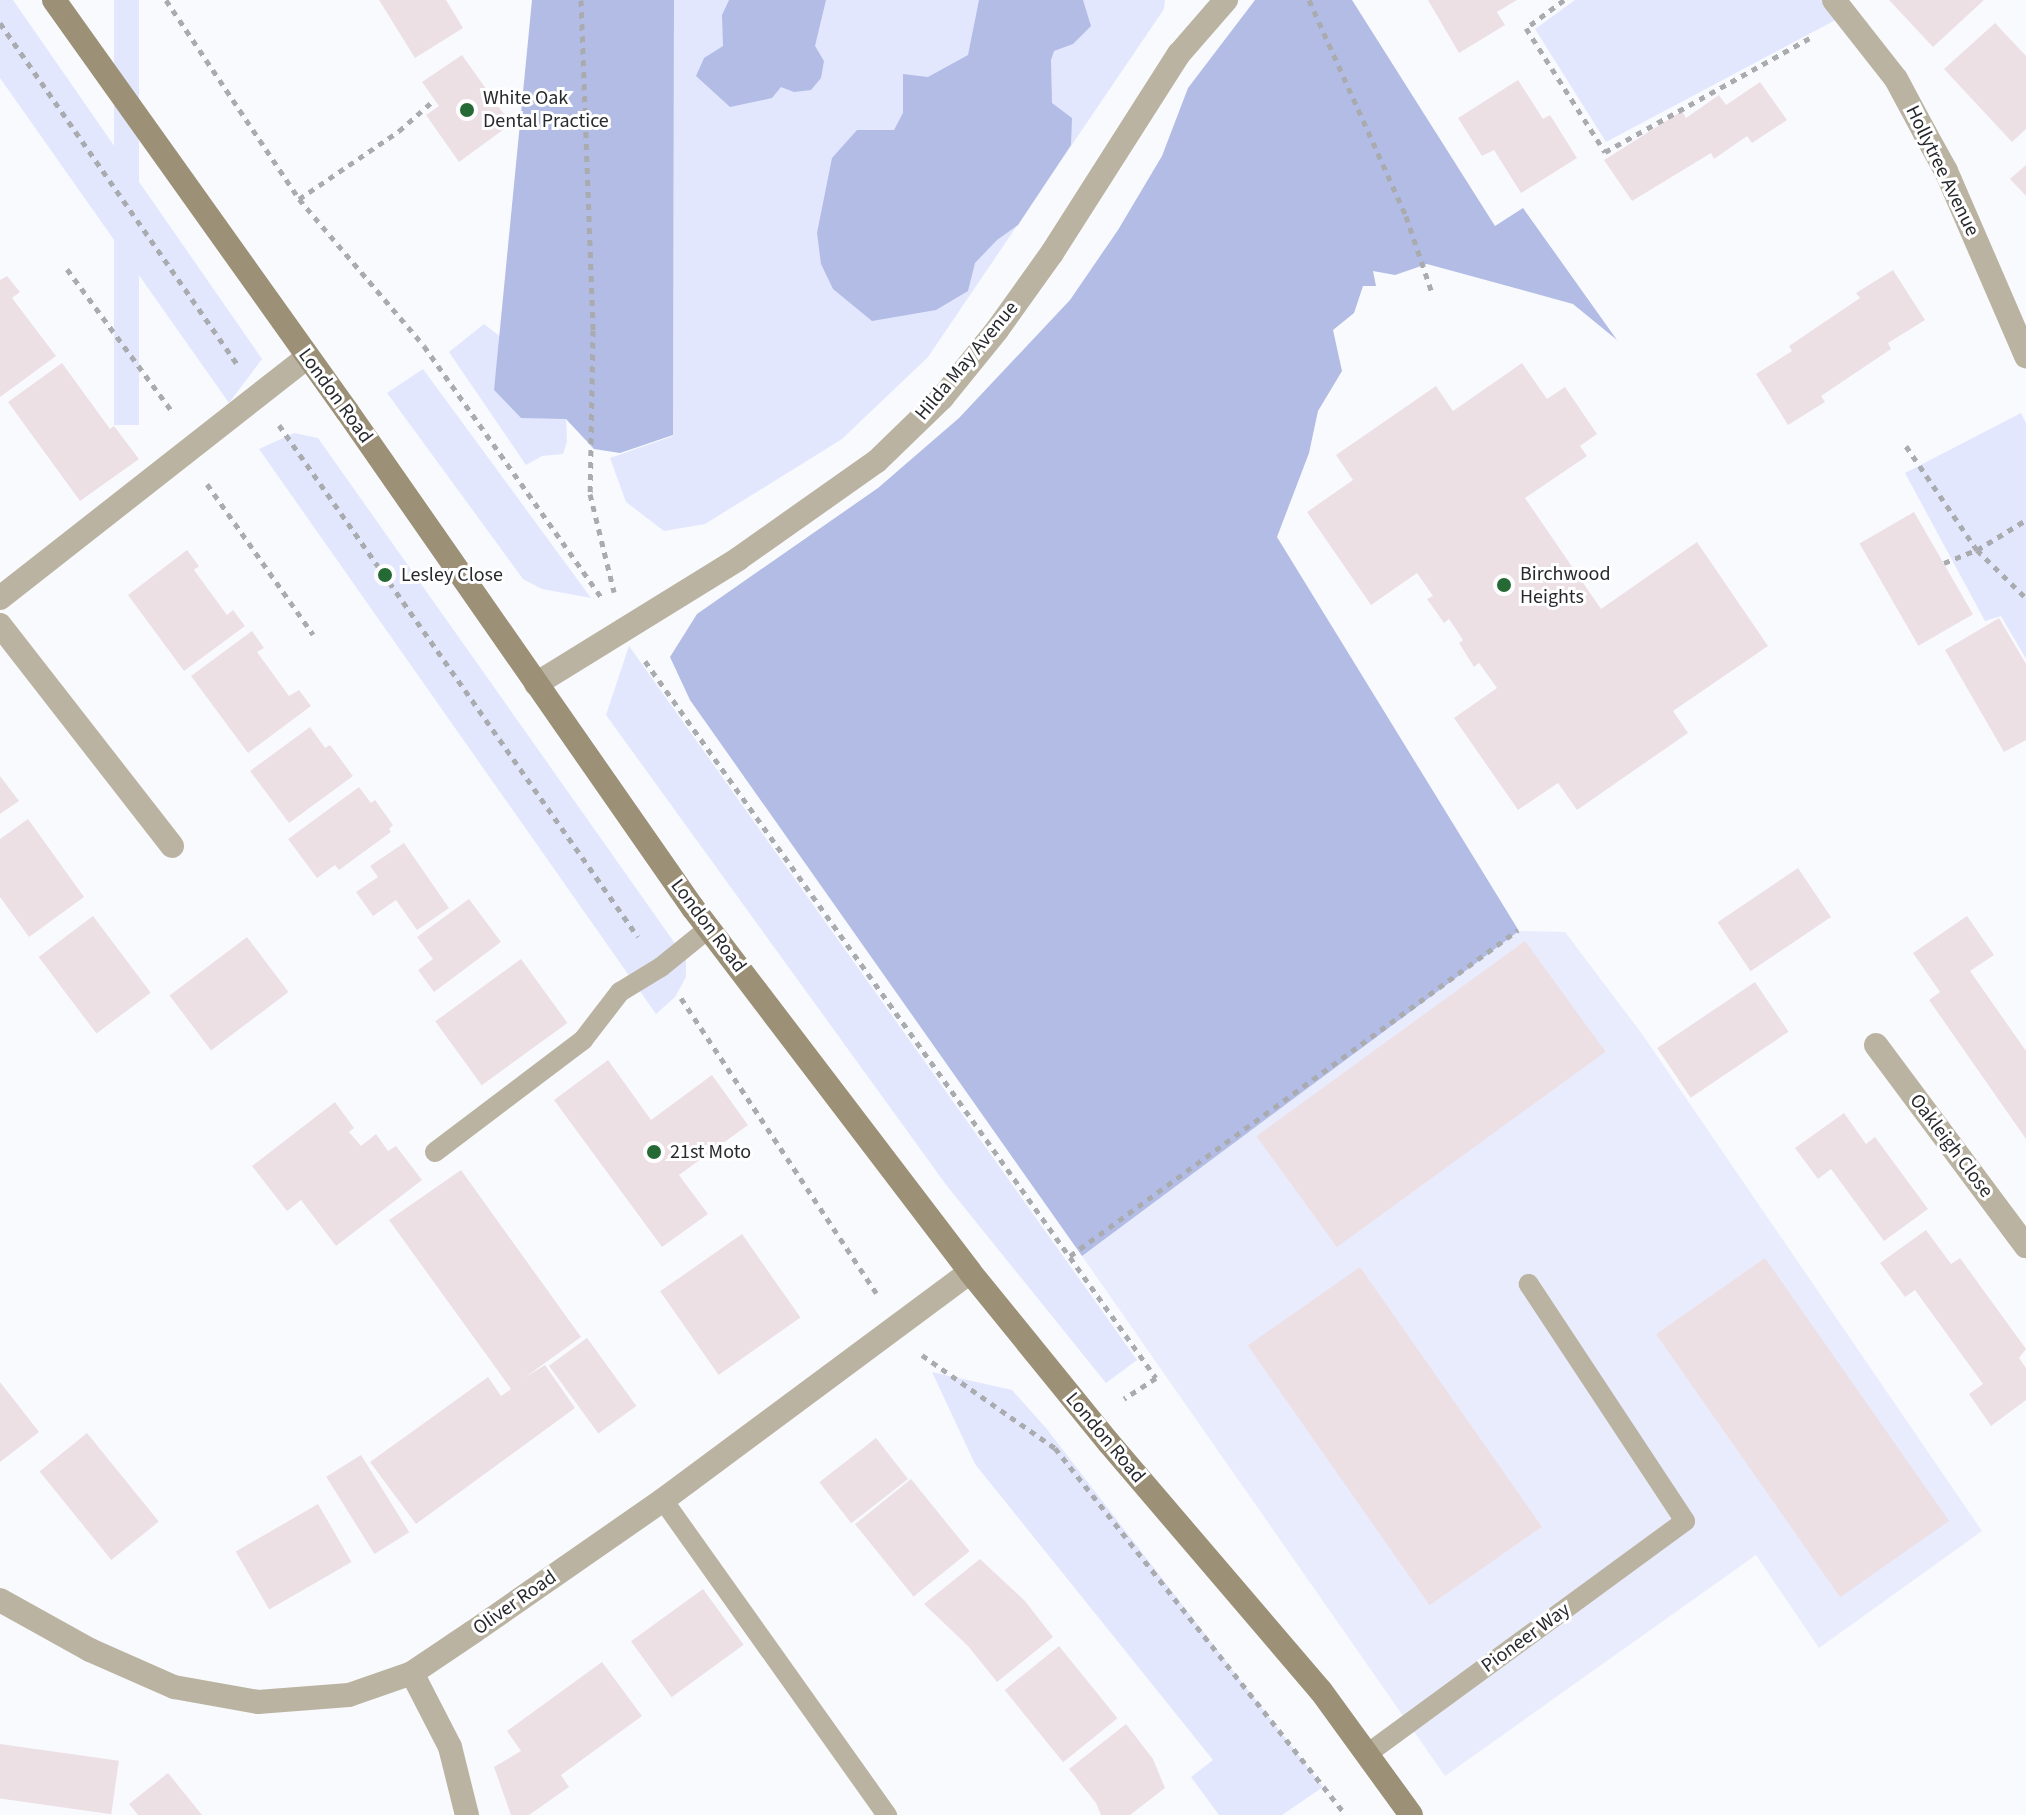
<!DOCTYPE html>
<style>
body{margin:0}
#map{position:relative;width:2026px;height:1815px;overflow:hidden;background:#f8fafe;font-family:"Source Sans 3",sans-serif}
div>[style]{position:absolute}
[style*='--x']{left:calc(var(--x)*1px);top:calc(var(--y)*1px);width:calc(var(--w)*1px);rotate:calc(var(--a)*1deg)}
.built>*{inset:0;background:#e9ecfc}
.green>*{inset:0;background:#e2e7fe;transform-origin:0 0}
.forest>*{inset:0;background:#b2bce5}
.building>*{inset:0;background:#ede0e5;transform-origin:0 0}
.path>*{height:5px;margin-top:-2.5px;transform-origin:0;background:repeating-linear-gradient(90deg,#a9abaf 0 6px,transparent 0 12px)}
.lane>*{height:20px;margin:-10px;padding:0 10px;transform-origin:10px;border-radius:10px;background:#bbb3a1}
.street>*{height:24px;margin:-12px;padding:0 12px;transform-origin:12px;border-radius:12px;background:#bbb3a1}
.secondary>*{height:24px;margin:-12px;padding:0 12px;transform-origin:12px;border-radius:12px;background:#9c9076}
.dots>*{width:22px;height:22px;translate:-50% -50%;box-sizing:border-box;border:4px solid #fff;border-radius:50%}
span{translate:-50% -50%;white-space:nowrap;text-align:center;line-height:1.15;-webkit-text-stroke:6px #fff;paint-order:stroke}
.poi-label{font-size:20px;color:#28292d}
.left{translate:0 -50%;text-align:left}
.street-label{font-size:20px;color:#28292d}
</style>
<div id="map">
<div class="built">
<i style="clip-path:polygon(1519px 931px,1565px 932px,1642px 1034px,1982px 1531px,1819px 1648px,1756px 1555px,1445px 1776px,1082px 1256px)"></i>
</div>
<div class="green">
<i style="clip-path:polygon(0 0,13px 0,262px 359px,229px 403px,0 78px)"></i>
<i style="left:114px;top:0;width:25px;height:425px"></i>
<i style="clip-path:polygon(674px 0,1165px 0,1164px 9px,928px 357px,842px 439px,705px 524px,664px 531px,626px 502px,610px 458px,673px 436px)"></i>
<i style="clip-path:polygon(1575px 0,1828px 0,1843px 16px,1606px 142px,1535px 29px)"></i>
<i style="clip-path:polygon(484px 324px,502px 338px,494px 390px,521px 418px,566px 418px,567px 442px,563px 454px,542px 456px,526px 465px,449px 352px)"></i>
<i style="clip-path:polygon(423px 369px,591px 598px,542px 589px,523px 579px,387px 393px)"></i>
<i style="clip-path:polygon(2021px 413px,2026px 423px,2026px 659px,2001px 616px,1985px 621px,1905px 473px)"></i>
<i style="clip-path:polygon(294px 433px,318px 438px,686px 959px,686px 977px,675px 997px,656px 1014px,259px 449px)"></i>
<i style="clip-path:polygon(629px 646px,1137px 1360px,1106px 1383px,947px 1186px,606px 715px)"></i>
<i style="clip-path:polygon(932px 1372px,1012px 1390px,1046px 1428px,1323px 1787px,1282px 1815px,1219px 1815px,1191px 1777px,1213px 1760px,975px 1464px)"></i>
</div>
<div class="forest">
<i style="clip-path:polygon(532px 0,674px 0,673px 435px,620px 453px,594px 449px,566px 419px,521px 418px,494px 390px)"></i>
<i style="clip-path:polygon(729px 0,826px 0,815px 46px,824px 61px,821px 78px,811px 90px,794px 92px,781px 87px,772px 98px,730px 107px,696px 76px,704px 58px,723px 46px,722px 15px)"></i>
<i style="clip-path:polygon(979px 0,1083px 0,1091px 26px,1073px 44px,1054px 51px,1051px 60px,1052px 103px,1072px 118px,1071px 145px,1018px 225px,997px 240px,975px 263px,968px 291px,936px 310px,872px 321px,833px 289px,821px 264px,817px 233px,832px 158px,857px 130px,894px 130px,903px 113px,903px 74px,928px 77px,968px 55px)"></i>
<i style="clip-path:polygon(1255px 0,1352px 0,1495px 226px,1523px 208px,1617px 340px,1573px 304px,1427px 264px,1395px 275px,1373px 271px,1376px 286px,1363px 286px,1354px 313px,1333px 330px,1342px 371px,1318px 411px,1309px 453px,1277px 537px,1519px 931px,1082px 1256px,690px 700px,670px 657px,697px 614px,878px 488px,959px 418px,1070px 300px,1118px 230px,1162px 156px,1188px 88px)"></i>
</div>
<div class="building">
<i style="clip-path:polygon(379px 0,446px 0,463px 28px,415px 58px)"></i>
<i style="clip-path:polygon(1428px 0,1517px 0,1497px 12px,1505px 25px,1459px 53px)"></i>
<i style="clip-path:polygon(1889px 0,1984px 0,1933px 47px)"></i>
<i style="clip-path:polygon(1995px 23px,2026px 56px,2026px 129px,2012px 142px,1944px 69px)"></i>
<i style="clip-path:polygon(462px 55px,511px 124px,459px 162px,426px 115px,439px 106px,422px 82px)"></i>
<i style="clip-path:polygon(1518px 80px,1543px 119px,1550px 115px,1577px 158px,1521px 193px,1494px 150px,1482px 156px,1458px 118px)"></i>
<i style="clip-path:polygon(1760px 82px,1787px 120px,1752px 143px,1747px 136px,1714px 159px,1711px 153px,1632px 201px,1604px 160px,1682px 111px,1686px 118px,1719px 95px,1726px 105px)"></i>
<i style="clip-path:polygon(2026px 165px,2026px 196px,2010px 179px)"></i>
<i style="clip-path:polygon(1893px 270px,1925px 320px,1888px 343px,1891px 349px,1821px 396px,1825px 402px,1788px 425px,1756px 374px,1792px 351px,1789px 346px,1860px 298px,1856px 293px)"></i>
<i style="clip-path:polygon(7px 276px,20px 292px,12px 298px,56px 356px,0 397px,0 280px)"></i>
<i style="clip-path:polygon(62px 363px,110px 429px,114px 426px,139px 459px,80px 501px,8px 402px)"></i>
<i style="clip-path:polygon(1522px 363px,1547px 399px,1565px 387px,1597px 434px,1580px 446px,1587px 456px,1525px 498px,1601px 609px,1697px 542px,1768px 646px,1673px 711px,1688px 733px,1577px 810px,1558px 783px,1518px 810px,1454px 718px,1497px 688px,1479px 663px,1474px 667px,1459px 643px,1463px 640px,1449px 619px,1444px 623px,1427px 599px,1433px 596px,1417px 573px,1371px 605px,1307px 512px,1353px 480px,1336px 455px,1436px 386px,1453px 411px)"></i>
<i style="left:1914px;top:512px;width:118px;height:63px;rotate:60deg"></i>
<i style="clip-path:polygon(187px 550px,199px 566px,194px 570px,227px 615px,233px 610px,245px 626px,184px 671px,128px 595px)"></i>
<i style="clip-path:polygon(1999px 618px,2026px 664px,2026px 740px,2004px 752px,1945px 650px)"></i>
<i style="clip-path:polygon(252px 631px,264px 648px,257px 652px,289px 696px,299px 690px,311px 706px,248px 753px,191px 676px)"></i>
<i style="clip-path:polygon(310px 727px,325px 748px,330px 745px,353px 776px,289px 823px,250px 771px)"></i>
<i style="clip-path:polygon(0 776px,19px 801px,0 814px)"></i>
<i style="clip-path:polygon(359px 787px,371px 803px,375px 800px,393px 825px,389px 829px,391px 832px,339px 870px,335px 865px,317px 878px,288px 839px)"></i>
<i style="clip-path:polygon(28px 819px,84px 897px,29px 937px,0 897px,0 839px)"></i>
<i style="clip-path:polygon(404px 843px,449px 908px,417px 930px,396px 900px,373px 916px,356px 892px,378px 877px,370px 866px)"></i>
<i style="left:1798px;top:868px;width:59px;height:97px;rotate:56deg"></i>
<i style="clip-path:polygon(469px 899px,501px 942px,434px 992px,418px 970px,433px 959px,417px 937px)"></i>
<i style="left:93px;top:916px;width:96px;height:68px;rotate:53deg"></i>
<i style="clip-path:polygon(1967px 916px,1994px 955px,1970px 971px,2026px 1051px,2026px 1139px,1929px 1000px,1940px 992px,1913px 953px)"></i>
<i style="left:247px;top:937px;width:69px;height:97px;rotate:53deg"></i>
<i style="left:1525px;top:941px;width:137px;height:332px;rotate:54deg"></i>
<i style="left:521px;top:959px;width:79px;height:106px;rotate:54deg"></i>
<i style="left:1755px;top:982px;width:60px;height:118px;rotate:56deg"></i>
<i style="clip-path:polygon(608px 1060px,651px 1120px,712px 1075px,748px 1125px,679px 1175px,708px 1214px,662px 1247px,554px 1100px)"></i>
<i style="clip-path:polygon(335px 1102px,354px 1128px,349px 1132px,361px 1146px,376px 1134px,388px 1151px,396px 1146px,422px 1180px,336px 1246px,301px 1200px,287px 1211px,252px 1166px)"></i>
<i style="clip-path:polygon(1844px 1113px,1866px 1144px,1875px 1137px,1928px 1209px,1884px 1241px,1831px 1169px,1818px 1179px,1795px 1148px)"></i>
<i style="clip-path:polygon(461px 1170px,581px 1337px,524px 1378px,545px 1365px,575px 1408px,416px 1524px,370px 1462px,488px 1377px,501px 1396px,511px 1389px,389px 1220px)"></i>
<i style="clip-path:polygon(1926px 1230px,1951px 1264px,1960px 1258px,2026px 1349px,2019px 1358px,2026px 1368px,2026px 1400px,1991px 1426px,1969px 1394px,1983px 1384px,1915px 1290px,1905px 1297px,1880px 1263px)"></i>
<i style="left:742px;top:1234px;width:102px;height:100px;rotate:55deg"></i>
<i style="left:1765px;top:1258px;width:321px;height:133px;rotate:55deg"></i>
<i style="left:1360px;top:1267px;width:317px;height:137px;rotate:55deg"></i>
<i style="left:587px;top:1338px;width:84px;height:47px;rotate:54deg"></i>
<i style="clip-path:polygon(0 1382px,39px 1432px,0 1462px)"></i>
<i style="left:87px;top:1433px;width:114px;height:61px;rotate:51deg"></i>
<i style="left:876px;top:1438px;width:52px;height:72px;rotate:52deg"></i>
<i style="left:361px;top:1455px;width:91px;height:41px;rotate:58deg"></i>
<i style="left:911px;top:1479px;width:93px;height:72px;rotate:51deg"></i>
<i style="left:318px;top:1504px;width:67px;height:95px;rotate:60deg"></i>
<i style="clip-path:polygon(980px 1559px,1025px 1601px,1053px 1637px,997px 1682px,968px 1646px,924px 1604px)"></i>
<i style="left:703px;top:1589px;width:69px;height:89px;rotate:54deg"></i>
<i style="left:1059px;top:1646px;width:93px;height:70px;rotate:51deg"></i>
<i style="clip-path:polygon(602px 1662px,642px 1716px,561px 1775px,569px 1787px,529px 1815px,511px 1815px,494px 1767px,521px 1751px,507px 1731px)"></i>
<i style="clip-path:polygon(1126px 1724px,1153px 1759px,1165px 1788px,1130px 1815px,1101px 1815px,1096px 1803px,1069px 1769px)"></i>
<i style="left:0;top:1744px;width:120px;height:54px;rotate:8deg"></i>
<i style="clip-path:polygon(168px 1773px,202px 1815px,138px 1815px,129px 1804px)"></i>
</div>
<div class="path">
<i style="--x:166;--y:0;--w:239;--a:56.2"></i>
<i style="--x:299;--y:199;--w:193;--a:49.6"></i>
<i style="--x:424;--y:346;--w:311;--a:54.8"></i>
<i style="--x:581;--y:0;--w:330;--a:87.9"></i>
<i style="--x:593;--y:330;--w:164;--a:91"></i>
<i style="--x:590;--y:494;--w:101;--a:76.2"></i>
<i style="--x:1309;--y:0;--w:237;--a:65.8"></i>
<i style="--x:1406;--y:216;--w:81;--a:71.3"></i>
<i style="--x:1564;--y:0;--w:47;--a:143.6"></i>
<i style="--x:1526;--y:28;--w:147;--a:57.5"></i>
<i style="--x:1605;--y:152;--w:238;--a:-29.1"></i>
<i style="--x:0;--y:23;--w:415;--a:55.2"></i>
<i style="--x:299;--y:199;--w:121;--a:-34.2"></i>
<i style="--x:399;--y:131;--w:47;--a:-41.5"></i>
<i style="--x:67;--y:269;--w:179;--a:53.6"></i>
<i style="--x:279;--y:425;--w:625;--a:54.96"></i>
<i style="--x:1906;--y:446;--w:126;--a:55.7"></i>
<i style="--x:1977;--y:550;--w:69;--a:44.4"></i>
<i style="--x:207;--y:484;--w:184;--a:54.8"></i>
<i style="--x:1944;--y:563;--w:35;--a:-22"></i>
<i style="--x:1977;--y:550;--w:57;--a:-31.5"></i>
<i style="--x:645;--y:661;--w:880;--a:54.52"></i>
<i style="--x:1156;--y:1378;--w:38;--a:147"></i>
<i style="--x:681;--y:998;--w:354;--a:56.5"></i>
<i style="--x:1070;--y:1256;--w:554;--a:-36.04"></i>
<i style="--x:922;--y:1355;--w:162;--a:35"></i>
<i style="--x:1055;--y:1448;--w:468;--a:51.6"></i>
</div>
<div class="lane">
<i style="--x:435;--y:1152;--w:186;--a:-37.1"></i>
<i style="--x:583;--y:1040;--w:61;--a:-52.4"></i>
<i style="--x:620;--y:992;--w:48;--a:-31.4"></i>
<i style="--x:661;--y:967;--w:62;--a:-39.1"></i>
<i style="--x:663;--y:1500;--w:387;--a:54.6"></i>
<i style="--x:1367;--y:1754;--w:394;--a:-36.2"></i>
<i style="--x:1685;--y:1521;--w:284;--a:-123.4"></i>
</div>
<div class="street">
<i style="--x:1834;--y:0;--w:100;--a:51.9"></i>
<i style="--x:1896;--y:79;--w:61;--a:61.8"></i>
<i style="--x:1925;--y:133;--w:43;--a:61.1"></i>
<i style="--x:1946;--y:171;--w:202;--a:66.6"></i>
<i style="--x:0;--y:598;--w:390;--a:-38.1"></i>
<i style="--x:0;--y:625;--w:280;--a:52.1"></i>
<i style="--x:536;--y:684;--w:238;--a:-31.7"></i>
<i style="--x:738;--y:559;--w:170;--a:-35.2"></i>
<i style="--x:877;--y:461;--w:91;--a:-44.1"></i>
<i style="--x:942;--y:398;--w:87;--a:-51"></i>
<i style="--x:997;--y:330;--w:95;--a:-54.5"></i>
<i style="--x:1052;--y:253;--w:236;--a:-57.5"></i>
<i style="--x:1179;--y:54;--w:72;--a:-49"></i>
<i style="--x:1876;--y:1045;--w:251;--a:53.3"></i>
<i style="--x:0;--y:1600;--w:103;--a:29.1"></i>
<i style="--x:90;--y:1650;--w:92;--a:23.8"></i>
<i style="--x:174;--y:1687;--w:85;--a:10.1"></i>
<i style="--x:258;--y:1702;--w:91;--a:-4.4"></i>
<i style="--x:349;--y:1695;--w:67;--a:-19.2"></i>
<i style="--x:412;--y:1673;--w:73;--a:-33.9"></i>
<i style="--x:473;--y:1632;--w:231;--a:-34.8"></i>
<i style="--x:663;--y:1500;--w:382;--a:-36.6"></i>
<i style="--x:412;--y:1673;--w:83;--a:62.8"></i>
<i style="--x:450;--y:1747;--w:70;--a:76"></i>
</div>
<div class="secondary">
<i style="--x:54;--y:0;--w:505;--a:54.52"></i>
<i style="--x:347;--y:411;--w:606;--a:55.16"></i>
<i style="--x:693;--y:908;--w:457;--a:52.7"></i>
<i style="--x:970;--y:1272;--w:220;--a:50.9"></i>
<i style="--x:1109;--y:1443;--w:326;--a:49.5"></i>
<i style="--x:1321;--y:1691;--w:153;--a:54"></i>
</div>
<div class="dots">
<i style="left:467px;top:110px;background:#256934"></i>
<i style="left:385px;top:575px;background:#256934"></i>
<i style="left:1504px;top:585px;background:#256934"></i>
<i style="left:654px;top:1152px;background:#256934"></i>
</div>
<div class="poi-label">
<span class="left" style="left:483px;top:110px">White Oak<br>Dental Practice</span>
<span class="left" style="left:1520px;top:586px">Birchwood<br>Heights</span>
<span class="left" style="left:401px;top:575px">Lesley Close</span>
<span class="left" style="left:670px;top:1152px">21st Moto</span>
</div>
<div class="street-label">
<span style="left:1942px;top:171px;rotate:64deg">Hollytree Avenue</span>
<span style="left:967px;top:361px;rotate:-50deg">Hilda May Avenue</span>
<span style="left:335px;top:396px;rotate:54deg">London Road</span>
<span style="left:708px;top:926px;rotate:53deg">London Road</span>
<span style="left:1951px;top:1146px;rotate:53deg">Oakleigh Close</span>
<span style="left:1105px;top:1438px;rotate:50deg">London Road</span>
<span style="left:515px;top:1603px;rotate:-35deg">Oliver Road</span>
<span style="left:1526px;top:1638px;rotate:-36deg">Pioneer Way</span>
</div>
</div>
